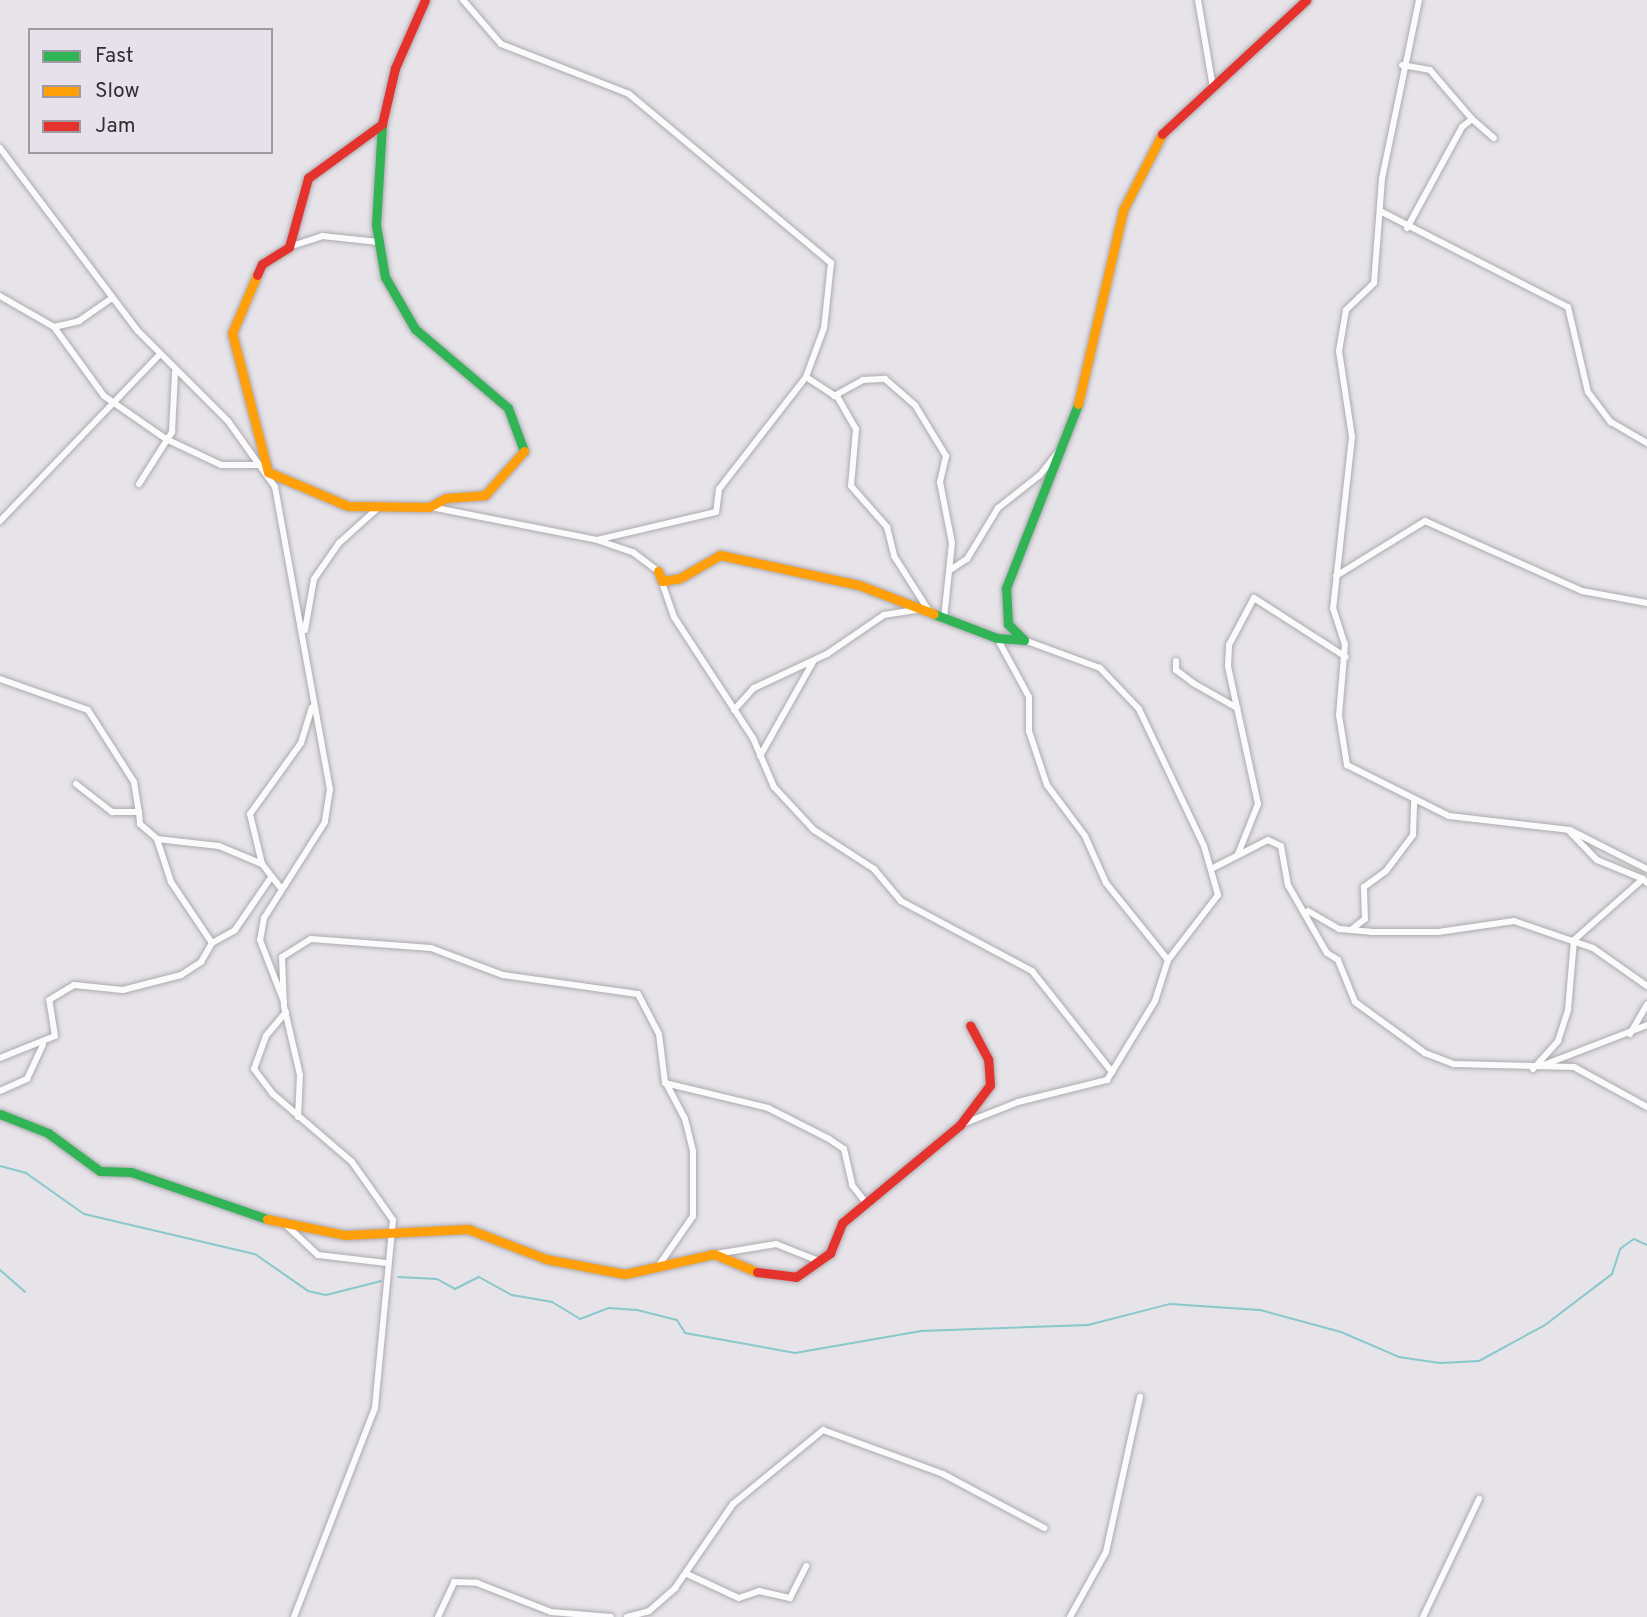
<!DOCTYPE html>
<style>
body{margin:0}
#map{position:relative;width:1647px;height:1617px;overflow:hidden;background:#e6e3e9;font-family:Overpass,sans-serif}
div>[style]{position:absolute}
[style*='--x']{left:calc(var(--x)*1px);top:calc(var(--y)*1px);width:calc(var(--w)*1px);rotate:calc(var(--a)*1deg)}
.stream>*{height:2px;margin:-1px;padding:0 1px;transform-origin:1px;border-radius:1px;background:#89c8cb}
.roads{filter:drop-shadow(0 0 2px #adaaaf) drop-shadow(0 0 2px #adaaaf)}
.street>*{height:6px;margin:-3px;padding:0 3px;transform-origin:3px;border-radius:3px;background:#fbfbfc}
.fast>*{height:9px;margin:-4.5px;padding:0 4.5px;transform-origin:4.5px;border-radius:4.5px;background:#30b455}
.slow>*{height:9px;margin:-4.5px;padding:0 4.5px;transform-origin:4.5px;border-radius:4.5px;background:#ff9f0a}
.jam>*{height:9px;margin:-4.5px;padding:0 4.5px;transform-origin:4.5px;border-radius:4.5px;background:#e5322d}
span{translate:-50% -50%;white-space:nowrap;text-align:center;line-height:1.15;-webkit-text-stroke:6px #e7e1eb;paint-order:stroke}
.legend{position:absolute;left:28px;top:28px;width:245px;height:126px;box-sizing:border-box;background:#e7e1eb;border:2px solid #9f9aa1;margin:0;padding:9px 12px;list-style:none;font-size:21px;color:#322f33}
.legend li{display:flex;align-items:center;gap:14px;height:35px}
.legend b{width:35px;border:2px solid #9f9aa1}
</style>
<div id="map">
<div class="stream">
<i style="--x:0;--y:1166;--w:27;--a:15"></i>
<i style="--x:26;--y:1173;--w:71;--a:35.3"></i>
<i style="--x:84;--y:1214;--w:176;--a:13.2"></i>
<i style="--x:255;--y:1254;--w:65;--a:34.9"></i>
<i style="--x:308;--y:1291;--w:18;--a:13"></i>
<i style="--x:326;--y:1295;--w:57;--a:-14.3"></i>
<i style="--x:0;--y:1270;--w:33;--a:41"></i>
<i style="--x:398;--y:1277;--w:39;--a:3"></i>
<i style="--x:437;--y:1279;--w:21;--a:29"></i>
<i style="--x:455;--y:1289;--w:27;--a:-27"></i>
<i style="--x:479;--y:1277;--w:38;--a:29"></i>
<i style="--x:512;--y:1295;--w:41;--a:9.9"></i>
<i style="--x:552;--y:1302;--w:33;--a:31"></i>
<i style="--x:580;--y:1319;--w:31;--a:-21"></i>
<i style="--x:609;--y:1308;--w:28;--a:4"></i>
<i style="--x:637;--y:1310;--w:41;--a:14"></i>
<i style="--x:677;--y:1320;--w:15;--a:58"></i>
<i style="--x:685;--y:1333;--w:112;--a:10.3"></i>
<i style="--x:795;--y:1353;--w:128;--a:-9.9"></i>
<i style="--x:921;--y:1331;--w:167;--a:-2.1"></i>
<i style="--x:1088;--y:1325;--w:85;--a:-14.4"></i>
<i style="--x:1170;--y:1304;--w:90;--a:3.8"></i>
<i style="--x:1260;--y:1310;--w:84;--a:15.2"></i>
<i style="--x:1341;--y:1332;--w:63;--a:23.3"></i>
<i style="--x:1399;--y:1357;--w:41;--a:8.3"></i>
<i style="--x:1440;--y:1363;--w:39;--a:-3"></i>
<i style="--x:1479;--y:1361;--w:75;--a:-28.6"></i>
<i style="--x:1545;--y:1325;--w:84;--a:-37.3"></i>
<i style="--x:1612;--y:1274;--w:26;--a:-72"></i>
<i style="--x:1620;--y:1249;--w:17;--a:-36"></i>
<i style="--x:1634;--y:1239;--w:14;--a:25"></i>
</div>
<div class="roads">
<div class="street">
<i style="--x:463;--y:0;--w:58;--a:49.2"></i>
<i style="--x:501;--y:44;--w:137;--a:21.3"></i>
<i style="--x:629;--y:94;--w:263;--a:39.9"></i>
<i style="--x:831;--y:263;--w:65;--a:96.1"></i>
<i style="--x:824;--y:328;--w:52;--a:110.2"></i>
<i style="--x:806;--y:377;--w:142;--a:127.8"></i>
<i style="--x:719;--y:489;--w:23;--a:97"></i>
<i style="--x:716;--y:512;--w:122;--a:166.8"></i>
<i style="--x:1198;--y:0;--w:89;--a:80.3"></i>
<i style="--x:1419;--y:0;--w:183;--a:101.7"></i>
<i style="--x:1382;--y:179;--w:104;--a:94.4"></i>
<i style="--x:1374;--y:283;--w:39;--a:136"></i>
<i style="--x:1346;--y:310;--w:42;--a:99.7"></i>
<i style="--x:1339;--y:351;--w:87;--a:81.4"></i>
<i style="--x:1352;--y:437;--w:172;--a:96.3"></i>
<i style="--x:1333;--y:608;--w:38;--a:72"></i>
<i style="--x:1345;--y:644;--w:71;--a:94.8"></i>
<i style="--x:1339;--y:715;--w:51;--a:80.9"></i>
<i style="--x:1347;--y:765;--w:114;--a:26.6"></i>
<i style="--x:1449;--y:816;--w:122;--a:6.6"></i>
<i style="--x:1570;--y:830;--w:86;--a:26.9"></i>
<i style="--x:1402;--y:65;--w:28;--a:10"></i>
<i style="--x:1430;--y:70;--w:65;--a:49.4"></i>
<i style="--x:0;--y:148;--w:229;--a:53"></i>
<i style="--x:138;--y:331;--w:127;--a:45"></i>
<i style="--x:228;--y:421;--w:81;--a:54.5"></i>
<i style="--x:275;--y:487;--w:307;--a:79.7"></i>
<i style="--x:330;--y:789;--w:33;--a:99"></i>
<i style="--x:325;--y:822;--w:114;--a:122.4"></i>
<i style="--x:264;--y:918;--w:22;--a:100"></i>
<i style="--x:260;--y:940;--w:66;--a:68.8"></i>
<i style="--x:1380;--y:211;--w:211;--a:27.1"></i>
<i style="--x:1568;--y:307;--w:87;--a:76.8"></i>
<i style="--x:1588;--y:392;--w:38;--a:53"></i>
<i style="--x:1611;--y:422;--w:42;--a:30.3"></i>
<i style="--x:1407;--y:228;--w:115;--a:-61.4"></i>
<i style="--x:1462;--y:127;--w:13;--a:-39"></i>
<i style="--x:1472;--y:119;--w:29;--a:41"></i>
<i style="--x:289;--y:247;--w:35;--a:-18"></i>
<i style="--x:322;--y:236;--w:57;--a:6"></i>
<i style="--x:0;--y:296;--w:62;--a:29.9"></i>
<i style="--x:54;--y:327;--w:85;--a:54.1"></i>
<i style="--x:104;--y:396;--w:75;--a:34.7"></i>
<i style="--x:166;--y:439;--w:61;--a:25.3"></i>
<i style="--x:221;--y:465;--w:38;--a:0"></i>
<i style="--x:54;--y:327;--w:26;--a:-13"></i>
<i style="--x:79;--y:321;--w:40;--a:-34.9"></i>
<i style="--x:806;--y:377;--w:38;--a:33"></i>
<i style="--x:838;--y:398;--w:36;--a:60"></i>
<i style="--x:856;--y:429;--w:57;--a:95"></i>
<i style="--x:851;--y:486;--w:55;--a:48.7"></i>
<i style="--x:887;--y:527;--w:30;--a:76"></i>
<i style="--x:894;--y:556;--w:65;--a:57.5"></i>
<i style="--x:834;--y:396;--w:33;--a:-29"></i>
<i style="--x:863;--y:380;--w:22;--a:-3"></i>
<i style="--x:885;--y:379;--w:40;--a:41"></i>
<i style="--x:915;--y:405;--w:60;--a:58.7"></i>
<i style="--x:946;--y:456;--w:27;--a:103"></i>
<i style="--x:940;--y:482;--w:62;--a:78.9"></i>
<i style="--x:952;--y:543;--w:75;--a:96.1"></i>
<i style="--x:139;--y:484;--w:62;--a:-57.6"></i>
<i style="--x:172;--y:432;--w:60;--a:-87.1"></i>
<i style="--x:431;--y:507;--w:169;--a:11.2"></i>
<i style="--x:597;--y:540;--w:39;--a:19"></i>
<i style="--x:634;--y:553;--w:30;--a:37"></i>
<i style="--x:658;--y:571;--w:49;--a:70.8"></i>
<i style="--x:674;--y:617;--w:145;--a:56.9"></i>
<i style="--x:753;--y:738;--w:53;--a:66.8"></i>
<i style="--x:774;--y:787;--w:59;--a:47.1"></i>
<i style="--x:814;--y:830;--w:72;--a:33"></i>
<i style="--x:874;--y:869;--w:42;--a:49.8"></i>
<i style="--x:901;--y:901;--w:149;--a:28.1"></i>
<i style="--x:1032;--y:971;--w:129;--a:51.6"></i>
<i style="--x:0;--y:521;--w:230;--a:-46.2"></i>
<i style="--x:950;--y:570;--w:20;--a:-33"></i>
<i style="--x:967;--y:559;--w:60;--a:-58.7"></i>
<i style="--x:998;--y:508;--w:53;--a:-38.2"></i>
<i style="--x:1040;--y:475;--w:39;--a:-52"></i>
<i style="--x:1336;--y:576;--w:105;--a:-31.7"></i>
<i style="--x:1425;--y:521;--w:172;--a:24"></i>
<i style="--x:1582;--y:591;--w:66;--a:10.5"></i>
<i style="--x:305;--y:630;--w:52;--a:-80"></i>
<i style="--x:314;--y:579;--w:44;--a:-55.2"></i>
<i style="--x:339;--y:543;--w:52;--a:-41.9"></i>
<i style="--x:997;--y:638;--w:67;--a:61.5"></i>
<i style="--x:1029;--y:697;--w:34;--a:90"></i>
<i style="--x:1029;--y:731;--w:57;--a:71.6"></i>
<i style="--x:1047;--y:785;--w:64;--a:53.3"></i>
<i style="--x:1085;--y:836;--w:51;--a:65.9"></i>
<i style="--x:1106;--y:883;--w:99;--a:51.2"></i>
<i style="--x:1176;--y:661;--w:9;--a:90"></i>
<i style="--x:1176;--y:670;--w:21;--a:37"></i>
<i style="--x:1193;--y:683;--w:51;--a:29.6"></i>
<i style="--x:0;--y:679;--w:93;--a:19.4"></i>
<i style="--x:88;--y:710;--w:85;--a:57.4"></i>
<i style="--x:134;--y:782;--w:30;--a:81"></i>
<i style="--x:734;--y:710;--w:30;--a:-48"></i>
<i style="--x:754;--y:688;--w:81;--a:-25"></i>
<i style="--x:827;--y:654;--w:69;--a:-34.4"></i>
<i style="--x:884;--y:615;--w:38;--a:-9"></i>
<i style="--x:760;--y:756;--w:108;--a:-60.6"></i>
<i style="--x:76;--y:784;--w:46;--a:37.9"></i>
<i style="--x:112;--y:812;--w:27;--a:0"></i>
<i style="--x:139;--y:812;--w:12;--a:85"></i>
<i style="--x:140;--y:824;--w:23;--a:41"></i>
<i style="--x:157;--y:839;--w:62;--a:6.4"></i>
<i style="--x:219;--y:846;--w:47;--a:22.7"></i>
<i style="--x:262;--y:864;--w:29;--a:52"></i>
<i style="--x:1570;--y:832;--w:39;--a:46"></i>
<i style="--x:1597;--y:860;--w:50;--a:22.4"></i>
<i style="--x:157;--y:839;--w:45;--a:72"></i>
<i style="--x:171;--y:882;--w:73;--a:56.1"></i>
<i style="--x:1238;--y:854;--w:54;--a:-68.2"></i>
<i style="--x:1258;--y:804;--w:141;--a:-102.3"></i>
<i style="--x:1228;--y:666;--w:21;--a:-87"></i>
<i style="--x:1229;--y:645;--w:53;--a:-62"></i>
<i style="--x:1254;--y:598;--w:109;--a:32.7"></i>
<i style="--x:262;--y:864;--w:51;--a:-103.5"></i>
<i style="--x:250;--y:814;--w:87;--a:-54.3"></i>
<i style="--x:301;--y:743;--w:37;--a:-73"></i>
<i style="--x:1213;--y:868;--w:62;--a:-27"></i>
<i style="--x:1268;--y:840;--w:14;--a:25"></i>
<i style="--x:1281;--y:846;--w:40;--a:80"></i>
<i style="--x:1288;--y:885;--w:78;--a:60.2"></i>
<i style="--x:1327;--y:953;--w:13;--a:32"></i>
<i style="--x:1338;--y:960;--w:45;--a:68"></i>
<i style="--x:1355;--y:1002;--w:87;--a:36.1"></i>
<i style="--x:1425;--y:1053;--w:31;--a:21"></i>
<i style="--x:1454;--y:1064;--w:120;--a:1.4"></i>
<i style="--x:1574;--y:1067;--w:83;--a:28.7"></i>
<i style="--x:1308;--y:911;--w:36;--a:30"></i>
<i style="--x:1339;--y:929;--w:32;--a:5"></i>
<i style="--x:1371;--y:932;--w:67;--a:0"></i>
<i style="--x:1438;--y:932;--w:77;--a:-8.2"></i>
<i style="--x:1514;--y:921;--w:83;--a:18.9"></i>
<i style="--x:1593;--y:948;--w:66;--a:35.1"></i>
<i style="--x:1352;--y:929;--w:16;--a:-38"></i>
<i style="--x:1365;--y:919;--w:32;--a:-92"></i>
<i style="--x:1364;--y:887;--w:27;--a:-36"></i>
<i style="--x:1386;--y:871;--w:45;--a:-53.1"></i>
<i style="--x:1413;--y:835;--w:34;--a:-88"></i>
<i style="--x:286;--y:1012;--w:31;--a:130"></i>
<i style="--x:266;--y:1036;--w:35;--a:110"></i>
<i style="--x:254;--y:1069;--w:31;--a:53"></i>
<i style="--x:273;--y:1094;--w:104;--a:40.7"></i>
<i style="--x:352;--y:1162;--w:71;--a:54.7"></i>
<i style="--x:393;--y:1220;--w:189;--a:95.5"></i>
<i style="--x:375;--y:1408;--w:224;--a:111.2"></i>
<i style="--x:1630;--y:1034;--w:34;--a:-60"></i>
<i style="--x:0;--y:1058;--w:59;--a:-21.8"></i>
<i style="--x:55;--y:1036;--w:36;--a:-99"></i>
<i style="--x:49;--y:1000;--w:29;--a:-31"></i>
<i style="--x:74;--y:985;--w:49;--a:5.8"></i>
<i style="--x:123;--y:990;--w:60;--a:-14.5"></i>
<i style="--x:181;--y:975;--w:24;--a:-33"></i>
<i style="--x:201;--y:962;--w:22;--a:-60"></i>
<i style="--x:212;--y:943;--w:26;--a:-29"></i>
<i style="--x:235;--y:930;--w:65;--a:-55.6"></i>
<i style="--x:1541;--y:1066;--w:114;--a:-21.1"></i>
<i style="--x:1533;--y:1069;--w:38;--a:-48"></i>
<i style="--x:1558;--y:1041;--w:33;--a:-72"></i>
<i style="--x:1568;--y:1010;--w:70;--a:-85.1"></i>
<i style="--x:1574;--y:940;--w:92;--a:-41.5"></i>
<i style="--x:1643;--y:879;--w:6;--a:45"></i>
<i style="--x:0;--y:1091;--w:30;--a:-24"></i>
<i style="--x:27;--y:1079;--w:38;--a:-65"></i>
<i style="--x:298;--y:1117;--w:42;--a:-87.3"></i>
<i style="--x:300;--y:1075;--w:71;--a:-103.1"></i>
<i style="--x:284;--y:1006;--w:49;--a:-92.3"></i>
<i style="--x:282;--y:957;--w:34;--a:-32"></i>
<i style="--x:311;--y:939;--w:120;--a:4.3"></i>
<i style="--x:431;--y:948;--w:77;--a:20.6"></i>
<i style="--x:503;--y:975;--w:136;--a:8"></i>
<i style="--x:638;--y:994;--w:45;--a:62.3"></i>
<i style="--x:659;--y:1034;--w:49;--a:83"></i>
<i style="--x:665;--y:1083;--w:106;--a:13.6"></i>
<i style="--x:768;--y:1108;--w:68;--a:26.9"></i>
<i style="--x:829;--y:1139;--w:18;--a:34"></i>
<i style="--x:844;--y:1149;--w:37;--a:77"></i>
<i style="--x:852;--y:1185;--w:23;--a:52"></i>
<i style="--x:960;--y:1125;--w:62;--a:-21.6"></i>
<i style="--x:1018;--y:1102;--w:92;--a:-13.9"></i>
<i style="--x:1107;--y:1080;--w:92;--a:-58.7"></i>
<i style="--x:1155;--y:1001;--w:43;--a:-72.4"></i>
<i style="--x:1168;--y:960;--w:82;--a:-52.4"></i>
<i style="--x:1218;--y:895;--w:51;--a:-105.9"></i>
<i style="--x:1204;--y:846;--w:152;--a:-115.4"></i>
<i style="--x:1139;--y:709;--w:57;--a:-133.6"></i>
<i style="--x:1100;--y:668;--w:81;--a:-159.8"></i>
<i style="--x:287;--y:1226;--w:42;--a:43.1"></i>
<i style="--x:318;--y:1255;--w:69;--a:6.6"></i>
<i style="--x:716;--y:1254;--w:61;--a:-9.5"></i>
<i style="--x:776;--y:1244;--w:46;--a:21.6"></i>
<i style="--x:657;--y:1268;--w:63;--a:-55.3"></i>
<i style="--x:693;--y:1216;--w:65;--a:-90"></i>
<i style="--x:693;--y:1151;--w:33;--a:-104"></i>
<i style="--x:685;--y:1119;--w:41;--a:-117.8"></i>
<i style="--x:687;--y:1574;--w:57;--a:24.8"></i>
<i style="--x:739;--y:1598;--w:21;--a:-19"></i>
<i style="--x:759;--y:1591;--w:32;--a:13"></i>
<i style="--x:790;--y:1598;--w:36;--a:-63"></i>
<i style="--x:438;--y:1617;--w:38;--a:-65"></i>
<i style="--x:454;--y:1582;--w:23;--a:2"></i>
<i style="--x:477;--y:1583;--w:79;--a:21.4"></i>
<i style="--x:551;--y:1612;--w:60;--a:4.8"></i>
<i style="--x:627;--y:1617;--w:23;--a:-15"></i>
<i style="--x:649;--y:1611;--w:35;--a:-41"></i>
<i style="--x:675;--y:1588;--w:102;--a:-55.4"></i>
<i style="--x:733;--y:1504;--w:117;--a:-39.4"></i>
<i style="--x:823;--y:1430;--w:128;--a:20.1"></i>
<i style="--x:943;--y:1474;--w:115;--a:28.1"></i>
<i style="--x:1070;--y:1617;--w:74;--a:-61"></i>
<i style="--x:1106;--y:1552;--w:159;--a:-77.6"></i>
<i style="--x:1423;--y:1617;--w:131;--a:-64.6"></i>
</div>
<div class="fast">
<i style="--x:382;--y:124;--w:101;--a:93.4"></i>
<i style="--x:376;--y:225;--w:53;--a:80.2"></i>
<i style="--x:385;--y:277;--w:60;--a:60"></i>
<i style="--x:415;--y:329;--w:122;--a:40.3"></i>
<i style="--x:508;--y:408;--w:46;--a:69.6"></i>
<i style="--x:934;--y:614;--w:67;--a:20.9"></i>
<i style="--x:997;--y:638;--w:27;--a:4"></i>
<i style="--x:1024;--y:640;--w:23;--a:-135"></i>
<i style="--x:1008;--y:624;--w:36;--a:-93"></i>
<i style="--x:1006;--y:588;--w:198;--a:-68.6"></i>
<i style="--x:0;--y:1114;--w:52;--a:21.6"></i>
<i style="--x:48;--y:1133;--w:64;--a:36.2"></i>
<i style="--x:100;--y:1171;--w:31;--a:2"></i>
<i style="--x:131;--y:1172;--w:144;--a:19.1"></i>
</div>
<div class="slow">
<i style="--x:257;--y:275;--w:63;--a:113.3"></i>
<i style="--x:232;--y:333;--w:144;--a:75.5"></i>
<i style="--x:268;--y:472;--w:87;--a:23"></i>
<i style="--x:348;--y:506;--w:81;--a:0.7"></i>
<i style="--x:429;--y:507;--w:19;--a:-28"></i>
<i style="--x:446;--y:498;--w:39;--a:-4"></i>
<i style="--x:485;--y:495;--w:59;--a:-48.4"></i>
<i style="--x:1078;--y:404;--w:199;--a:-76.9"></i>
<i style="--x:1123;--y:210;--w:85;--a:-62.8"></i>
<i style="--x:658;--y:571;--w:11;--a:68"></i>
<i style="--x:662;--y:581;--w:18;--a:-9"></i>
<i style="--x:680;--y:578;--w:46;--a:-29.9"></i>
<i style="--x:720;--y:555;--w:142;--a:12.2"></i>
<i style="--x:859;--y:585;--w:80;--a:21.1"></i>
<i style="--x:267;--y:1219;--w:80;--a:11.6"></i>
<i style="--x:345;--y:1235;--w:123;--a:-2.8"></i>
<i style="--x:468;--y:1229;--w:84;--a:21"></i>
<i style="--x:546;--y:1259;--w:80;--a:10.8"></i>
<i style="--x:625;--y:1274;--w:91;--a:-12.7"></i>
<i style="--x:714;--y:1254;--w:47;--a:22.7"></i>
</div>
<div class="jam">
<i style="--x:1162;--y:134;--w:197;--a:-42.9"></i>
<i style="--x:257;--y:275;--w:12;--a:-66"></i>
<i style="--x:262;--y:264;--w:32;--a:-32"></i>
<i style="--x:289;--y:247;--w:72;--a:-74.6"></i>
<i style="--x:308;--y:178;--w:92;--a:-36.1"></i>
<i style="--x:382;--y:124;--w:57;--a:-76.9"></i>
<i style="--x:395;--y:68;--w:74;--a:-66.2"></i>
<i style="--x:757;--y:1272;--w:39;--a:7"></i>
<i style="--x:796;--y:1277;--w:42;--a:-35.2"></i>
<i style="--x:830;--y:1253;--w:32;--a:-68"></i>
<i style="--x:842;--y:1223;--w:153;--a:-39.7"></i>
<i style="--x:960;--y:1125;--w:50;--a:-53.1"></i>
<i style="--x:990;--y:1085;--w:26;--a:-94"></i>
<i style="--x:988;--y:1059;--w:38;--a:-118"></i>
</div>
</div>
<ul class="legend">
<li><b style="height:9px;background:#30b455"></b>Fast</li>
<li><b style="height:9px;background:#ff9f0a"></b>Slow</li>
<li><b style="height:9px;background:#e5322d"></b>Jam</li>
</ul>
</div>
